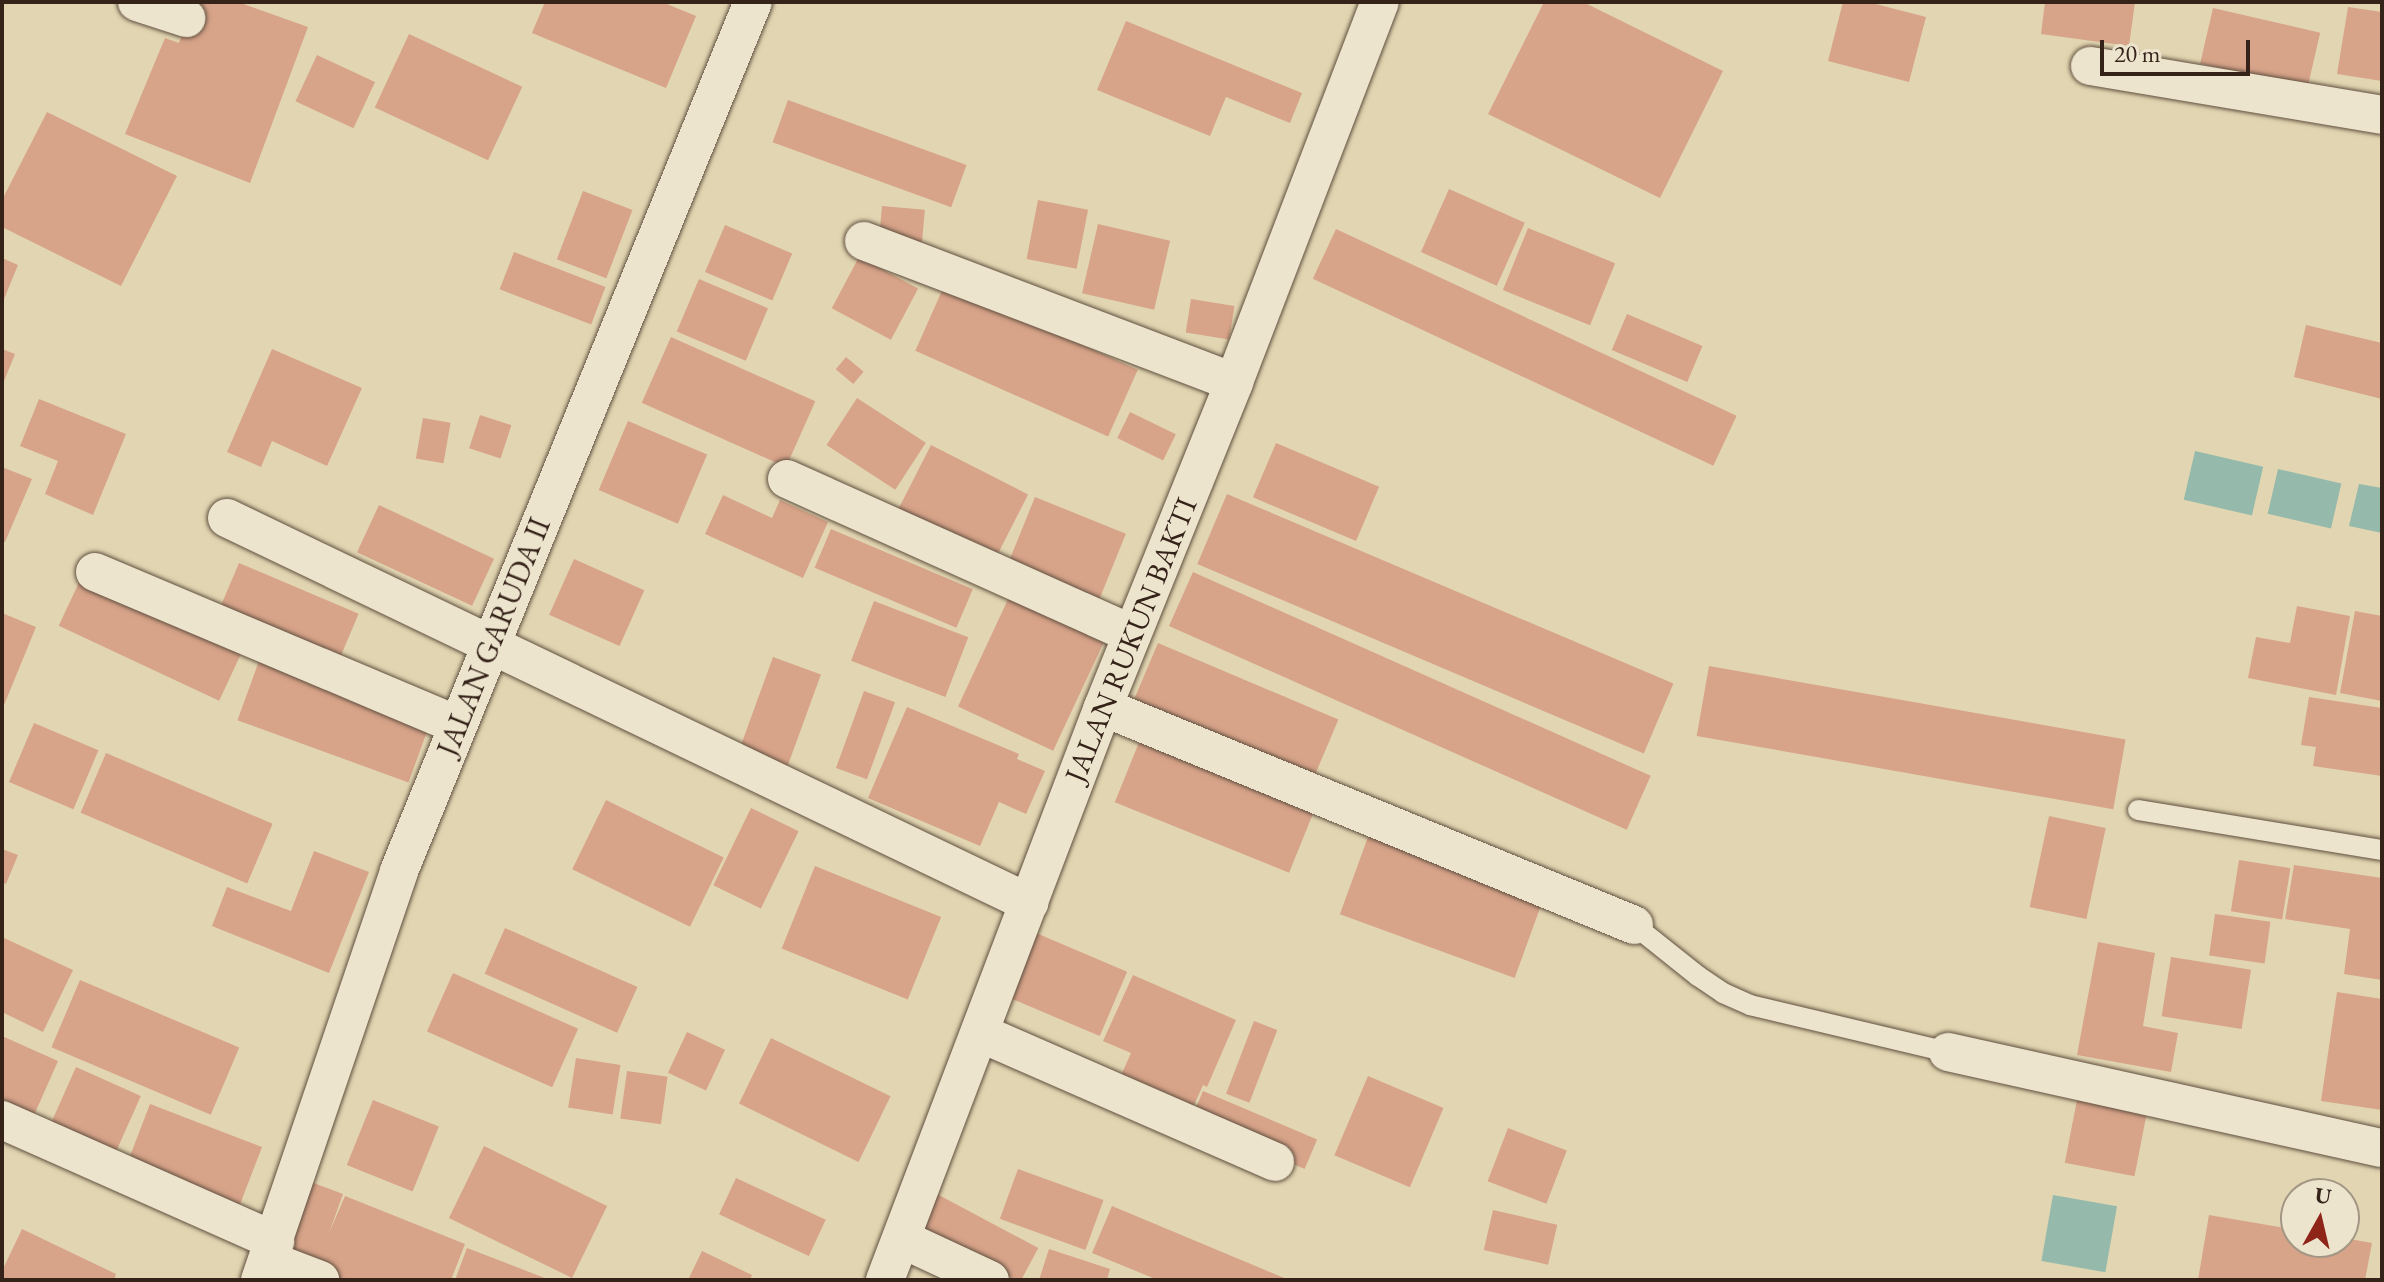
<!DOCTYPE html>
<style>
body{margin:0}
#map{position:relative;width:2384px;height:1282px;overflow:hidden;background:#e2d6b2;font-family:"EB Garamond",serif}
div>[style]{position:absolute}
[style*='--x']{left:calc(var(--x)*1px);top:calc(var(--y)*1px);width:calc(var(--w)*1px);rotate:calc(var(--a)*1deg)}
.water>*{inset:0;background:#95b9aa;transform-origin:0 0}
.building>*{inset:0;background:#d7a389;transform-origin:0 0}
.roads{filter:drop-shadow(0 0 2px #604f3f) drop-shadow(0 0 2px #604f3f)}
.lane>*{height:20px;margin:-10px;padding:0 10px;transform-origin:10px;border-radius:10px;background:#ece4cd}
.street>*{height:38px;margin:-19px;padding:0 19px;transform-origin:19px;border-radius:19px;background:#ece4cd}
span{translate:-50% -50%;white-space:nowrap;text-align:center;line-height:1.15;-webkit-text-stroke:7px #ece4cd;paint-order:stroke}
.street-label{font-size:30px;color:#352219}
.frame{position:absolute;inset:0;border:4px solid #352219;pointer-events:none}
.north{position:absolute;left:2280px;top:1178px;width:80px;height:80px;box-sizing:border-box;background:#ece4cd;border:2px solid #a39685;border-radius:50%;rotate:8deg;font-size:22px;font-weight:700;line-height:32px;text-align:center;color:#352219}
.north::after{content:'';display:block;margin:auto;width:28px;height:36px;background:#8f2418;clip-path:polygon(50% 0,100% 100%,50% 72%,0 100%)}
.scale{position:absolute;left:2100px;top:40px;width:150px;height:36px;box-sizing:border-box;border:4px solid #352219;border-top:0;padding-left:10px;font-size:24px;line-height:28px;white-space:nowrap;color:#352219;-webkit-text-stroke:6px #ece4cd;paint-order:stroke}
</style>
<div id="map">
<div class="water">
<i style="left:2195px;top:451px;width:70px;height:50px;rotate:13deg"></i>
<i style="left:2278px;top:469px;width:65px;height:46px;rotate:13deg"></i>
<i style="clip-path:polygon(2359px 484px,2382px 488px,2382px 533px,2349px 526px)"></i>
<i style="left:2053px;top:1195px;width:65px;height:67px;rotate:10deg"></i>
</div>
<div class="building">
<i style="clip-path:polygon(194px 2px,238px 2px,308px 27px,250px 183px,125px 134px,165px 38px,179px 43px)"></i>
<i style="clip-path:polygon(545px 2px,662px 2px,696px 16px,666px 88px,532px 33px)"></i>
<i style="clip-path:polygon(1544px 2px,1583px 2px,1723px 71px,1660px 198px,1488px 114px)"></i>
<i style="clip-path:polygon(1843px 2px,1868px 2px,1926px 17px,1909px 82px,1828px 61px)"></i>
<i style="clip-path:polygon(2045px 2px,2135px 2px,2129px 46px,2041px 34px)"></i>
<i style="clip-path:polygon(2348px 7px,2382px 12px,2382px 81px,2337px 74px)"></i>
<i style="left:2213px;top:8px;width:110px;height:57px;rotate:13deg"></i>
<i style="clip-path:polygon(1126px 21px,1302px 93px,1290px 123px,1226px 97px,1210px 136px,1097px 90px)"></i>
<i style="left:409px;top:34px;width:125px;height:81px;rotate:25deg"></i>
<i style="left:317px;top:55px;width:64px;height:51px;rotate:25deg"></i>
<i style="left:788px;top:100px;width:190px;height:45px;rotate:20deg"></i>
<i style="clip-path:polygon(47px 112px,177px 176px,121px 286px,2px 227px,2px 200px)"></i>
<i style="left:1449px;top:189px;width:83px;height:69px;rotate:24deg"></i>
<i style="left:583px;top:191px;width:53px;height:73px;rotate:21deg"></i>
<i style="left:1038px;top:200px;width:51px;height:60px;rotate:11deg"></i>
<i style="left:882px;top:206px;width:43px;height:37px;rotate:5deg"></i>
<i style="left:1098px;top:224px;width:74px;height:71px;rotate:13deg"></i>
<i style="left:725px;top:225px;width:73px;height:51px;rotate:23deg"></i>
<i style="left:1528px;top:228px;width:94px;height:67px;rotate:22deg"></i>
<i style="left:1336px;top:229px;width:442px;height:55px;rotate:25deg"></i>
<i style="left:514px;top:252px;width:98px;height:40px;rotate:21deg"></i>
<i style="left:859px;top:257px;width:67px;height:58px;rotate:28deg"></i>
<i style="clip-path:polygon(2px 258px,18px 265px,2px 304px)"></i>
<i style="left:699px;top:279px;width:75px;height:57px;rotate:23deg"></i>
<i style="left:945px;top:284px;width:211px;height:73px;rotate:24deg"></i>
<i style="left:1191px;top:299px;width:44px;height:34px;rotate:9deg"></i>
<i style="left:1627px;top:314px;width:82px;height:39px;rotate:23deg"></i>
<i style="clip-path:polygon(2306px 325px,2382px 343px,2382px 399px,2294px 377px)"></i>
<i style="left:671px;top:337px;width:158px;height:72px;rotate:24deg"></i>
<i style="clip-path:polygon(2px 349px,15px 354px,2px 386px)"></i>
<i style="clip-path:polygon(272px 349px,362px 388px,327px 466px,272px 441px,261px 467px,227px 452px)"></i>
<i style="left:846px;top:357px;width:23px;height:16px;rotate:40deg"></i>
<i style="left:857px;top:398px;width:82px;height:56px;rotate:33deg"></i>
<i style="clip-path:polygon(39px 399px,126px 434px,93px 515px,45px 494px,58px 461px,20px 446px)"></i>
<i style="left:1130px;top:412px;width:51px;height:29px;rotate:26deg"></i>
<i style="left:480px;top:415px;width:33px;height:35px;rotate:18deg"></i>
<i style="left:423px;top:418px;width:28px;height:41px;rotate:10deg"></i>
<i style="left:628px;top:421px;width:86px;height:75px;rotate:23deg"></i>
<i style="left:1276px;top:443px;width:112px;height:59px;rotate:23deg"></i>
<i style="left:931px;top:445px;width:109px;height:74px;rotate:27deg"></i>
<i style="clip-path:polygon(2px 467px,32px 479px,5px 542px,2px 541px)"></i>
<i style="left:1227px;top:494px;width:485px;height:76px;rotate:23deg"></i>
<i style="clip-path:polygon(723px 495px,772px 518px,780px 500px,828px 522px,803px 578px,705px 534px)"></i>
<i style="left:1035px;top:497px;width:98px;height:74px;rotate:22deg"></i>
<i style="left:379px;top:505px;width:127px;height:52px;rotate:25deg"></i>
<i style="left:831px;top:529px;width:154px;height:42px;rotate:23deg"></i>
<i style="left:574px;top:559px;width:77px;height:61px;rotate:24deg"></i>
<i style="left:239px;top:563px;width:130px;height:56px;rotate:23deg"></i>
<i style="left:1193px;top:572px;width:501px;height:59px;rotate:24deg"></i>
<i style="left:82px;top:576px;width:177px;height:55px;rotate:25deg"></i>
<i style="left:1010px;top:595px;width:105px;height:123px;rotate:25deg"></i>
<i style="left:874px;top:601px;width:101px;height:64px;rotate:21deg"></i>
<i style="clip-path:polygon(2297px 606px,2350px 616px,2336px 695px,2248px 678px,2256px 637px,2290px 643px)"></i>
<i style="clip-path:polygon(2355px 611px,2382px 616px,2382px 701px,2340px 693px)"></i>
<i style="clip-path:polygon(2px 613px,36px 627px,2px 710px)"></i>
<i style="left:1158px;top:643px;width:196px;height:72px;rotate:23deg"></i>
<i style="left:773px;top:657px;width:51px;height:101px;rotate:20deg"></i>
<i style="left:259px;top:661px;width:182px;height:63px;rotate:20deg"></i>
<i style="left:1709px;top:666px;width:423px;height:71px;rotate:10deg"></i>
<i style="left:864px;top:691px;width:33px;height:82px;rotate:20deg"></i>
<i style="clip-path:polygon(2309px 697px,2382px 708px,2382px 776px,2313px 766px,2316px 747px,2301px 745px)"></i>
<i style="clip-path:polygon(907px 707px,1019px 754px,1017px 759px,1045px 771px,1026px 814px,999px 802px,980px 846px,868px 798px)"></i>
<i style="left:34px;top:723px;width:70px;height:64px;rotate:23deg"></i>
<i style="left:1144px;top:730px;width:188px;height:78px;rotate:22deg"></i>
<i style="left:106px;top:753px;width:181px;height:65px;rotate:23deg"></i>
<i style="left:606px;top:800px;width:131px;height:77px;rotate:26deg"></i>
<i style="left:751px;top:808px;width:53px;height:86px;rotate:26deg"></i>
<i style="left:2049px;top:816px;width:58px;height:93px;rotate:12deg"></i>
<i style="left:1372px;top:826px;width:186px;height:94px;rotate:20deg"></i>
<i style="clip-path:polygon(2px 849px,18px 855px,6px 884px,2px 882px)"></i>
<i style="clip-path:polygon(314px 851px,369px 872px,329px 973px,212px 926px,227px 887px,291px 911px)"></i>
<i style="left:2239px;top:860px;width:52px;height:52px;rotate:9deg"></i>
<i style="clip-path:polygon(2294px 865px,2382px 878px,2382px 980px,2344px 974px,2350px 929px,2285px 919px)"></i>
<i style="left:815px;top:866px;width:136px;height:89px;rotate:22deg"></i>
<i style="left:2215px;top:914px;width:56px;height:42px;rotate:8deg"></i>
<i style="left:505px;top:928px;width:145px;height:50px;rotate:24deg"></i>
<i style="left:1036px;top:933px;width:99px;height:70px;rotate:23deg"></i>
<i style="clip-path:polygon(2px 937px,73px 970px,43px 1032px,2px 1012px)"></i>
<i style="clip-path:polygon(2098px 942px,2155px 953px,2143px 1026px,2178px 1033px,2171px 1072px,2077px 1055px)"></i>
<i style="left:2171px;top:957px;width:81px;height:60px;rotate:9deg"></i>
<i style="left:453px;top:973px;width:137px;height:64px;rotate:24deg"></i>
<i style="clip-path:polygon(1133px 975px,1236px 1020px,1207px 1087px,1203px 1085px,1187px 1121px,1115px 1089px,1131px 1053px,1103px 1041px)"></i>
<i style="left:80px;top:980px;width:173px;height:73px;rotate:23deg"></i>
<i style="clip-path:polygon(2337px 992px,2382px 999px,2382px 1110px,2321px 1101px)"></i>
<i style="left:1254px;top:1021px;width:25px;height:78px;rotate:21deg"></i>
<i style="left:687px;top:1032px;width:42px;height:45px;rotate:25deg"></i>
<i style="clip-path:polygon(2px 1036px,58px 1061px,31px 1122px,2px 1109px)"></i>
<i style="left:771px;top:1038px;width:133px;height:73px;rotate:26deg"></i>
<i style="left:576px;top:1058px;width:45px;height:50px;rotate:9deg"></i>
<i style="left:76px;top:1067px;width:71px;height:76px;rotate:24deg"></i>
<i style="left:627px;top:1071px;width:41px;height:48px;rotate:8deg"></i>
<i style="left:1368px;top:1076px;width:82px;height:86px;rotate:23deg"></i>
<i style="left:1203px;top:1091px;width:124px;height:32px;rotate:23deg"></i>
<i style="left:373px;top:1100px;width:71px;height:70px;rotate:22deg"></i>
<i style="left:2077px;top:1100px;width:71px;height:64px;rotate:11deg"></i>
<i style="left:150px;top:1104px;width:120px;height:74px;rotate:21deg"></i>
<i style="left:1508px;top:1128px;width:63px;height:57px;rotate:21deg"></i>
<i style="left:484px;top:1146px;width:137px;height:80px;rotate:26deg"></i>
<i style="left:1018px;top:1169px;width:91px;height:53px;rotate:20deg"></i>
<i style="left:736px;top:1178px;width:99px;height:40px;rotate:25deg"></i>
<i style="clip-path:polygon(311px 1182px,343px 1194px,329px 1233px,345px 1196px,465px 1244px,451px 1280px,339px 1280px,282px 1258px)"></i>
<i style="left:935px;top:1193px;width:117px;height:39px;rotate:28deg"></i>
<i style="clip-path:polygon(1112px 1206px,1289px 1280px,1158px 1280px,1092px 1253px)"></i>
<i style="left:1493px;top:1210px;width:66px;height:41px;rotate:13deg"></i>
<i style="clip-path:polygon(2209px 1215px,2296px 1230px,2296px 1242px,2344px 1242px,2344px 1238px,2372px 1243px,2365px 1280px,2198px 1280px)"></i>
<i style="clip-path:polygon(22px 1229px,116px 1274px,114px 1280px,2px 1280px,2px 1271px)"></i>
<i style="clip-path:polygon(467px 1248px,550px 1280px,455px 1280px)"></i>
<i style="clip-path:polygon(1049px 1249px,1110px 1269px,1107px 1280px,1039px 1280px)"></i>
<i style="clip-path:polygon(702px 1251px,752px 1275px,750px 1280px,688px 1280px)"></i>
</div>
<div class="roads">
<div class="lane">
<i style="--x:2138;--y:810;--w:247;--a:9.3"></i>
<i style="--x:1634;--y:925;--w:82;--a:38.6"></i>
<i style="--x:1698;--y:976;--w:30;--a:34"></i>
<i style="--x:1723;--y:993;--w:30;--a:24"></i>
<i style="--x:1750;--y:1005;--w:204;--a:13.4"></i>
</div>
<div class="street">
<i style="--x:137;--y:2;--w:52;--a:18.1"></i>
<i style="--x:2090;--y:66;--w:296;--a:9.5"></i>
<i style="--x:864;--y:241;--w:396;--a:20.9"></i>
<i style="--x:787;--y:479;--w:378;--a:24.2"></i>
<i style="--x:227;--y:518;--w:890;--a:25.64"></i>
<i style="--x:95;--y:572;--w:394;--a:22.9"></i>
<i style="--x:1103;--y:707;--w:574;--a:22.32"></i>
<i style="--x:980;--y:1033;--w:322;--a:23.6"></i>
<i style="--x:1948;--y:1052;--w:444;--a:12.5"></i>
<i style="--x:2;--y:1120;--w:299;--a:23.9"></i>
<i style="--x:902;--y:1239;--w:97;--a:25"></i>
<i style="--x:268;--y:1260;--w:56;--a:21"></i>
<i style="--x:260;--y:1280;--w:432;--a:-71.2"></i>
<i style="--x:399;--y:871;--w:938;--a:-67.84"></i>
<i style="--x:885;--y:1280;--w:613;--a:-69.17"></i>
<i style="--x:1103;--y:707;--w:350;--a:-68"></i>
<i style="--x:1234;--y:382;--w:407;--a:-69"></i>
</div>
</div>
<div class="street-label">
<span style="left:494px;top:637px;rotate:-68deg">JALAN GARUDA II</span>
<span style="left:1131px;top:640px;rotate:-68deg">JALAN RUKUN BAKTI</span>
</div>
<div class="frame"></div>
<div class="north">U</div>
<div class="scale">20 m</div>
</div>
